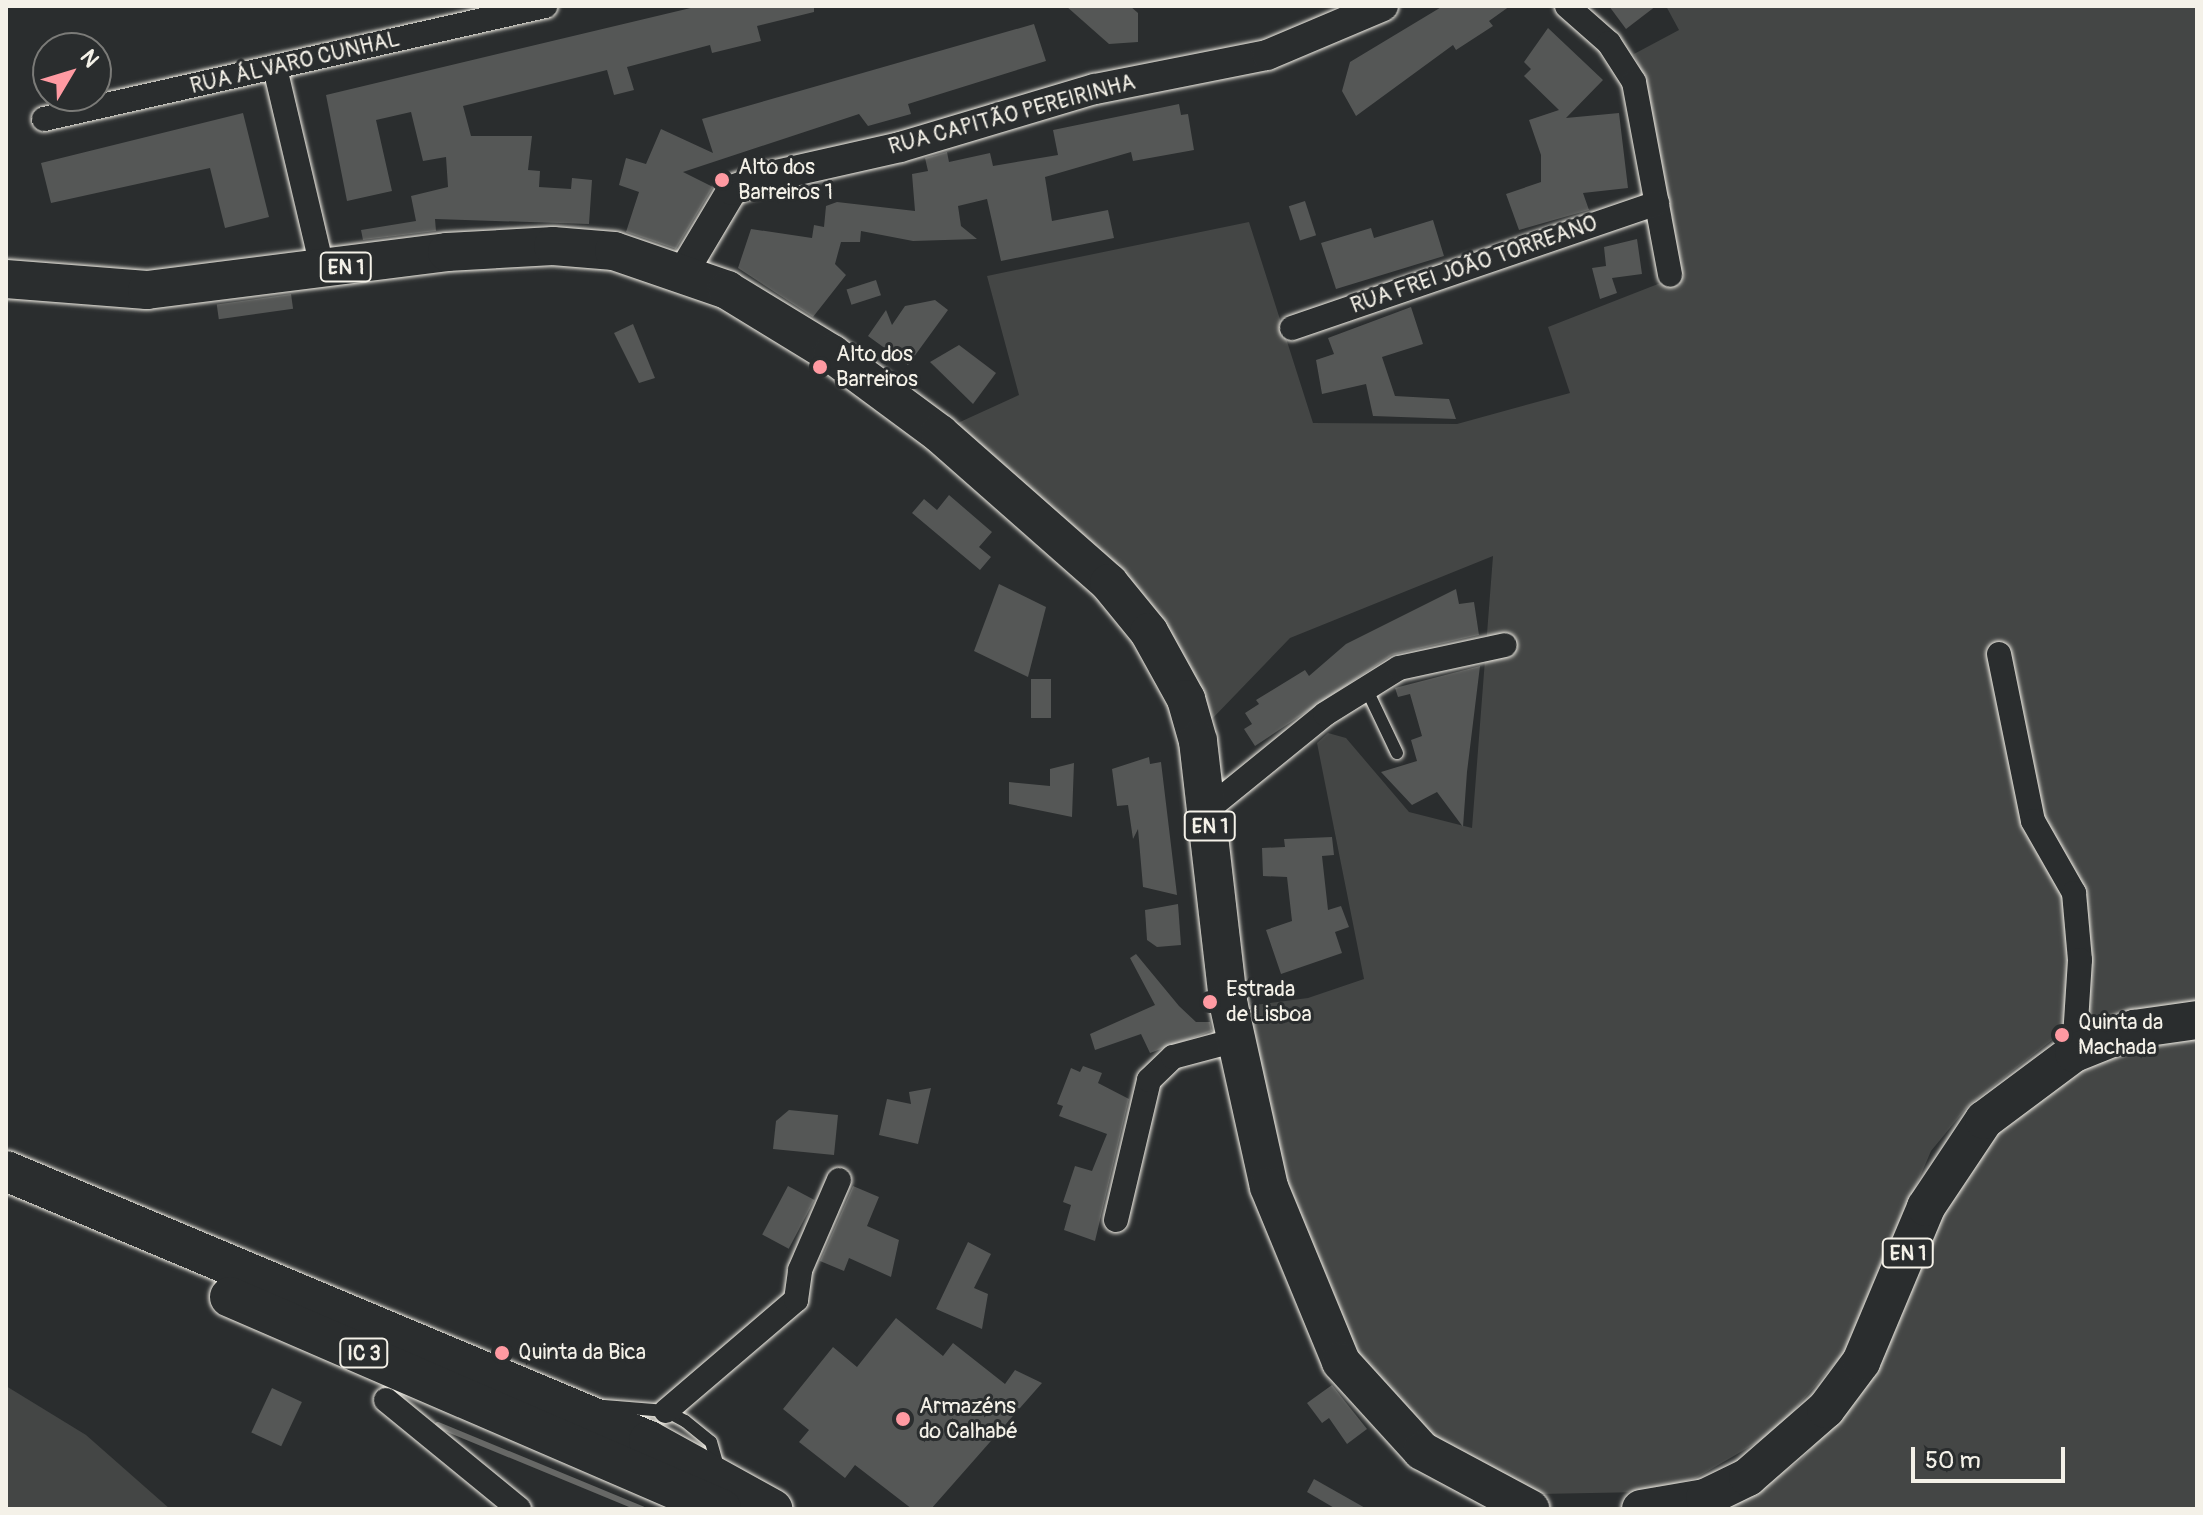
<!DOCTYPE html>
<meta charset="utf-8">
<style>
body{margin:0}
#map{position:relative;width:2203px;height:1515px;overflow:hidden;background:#2a2d2e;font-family:Pangolin,sans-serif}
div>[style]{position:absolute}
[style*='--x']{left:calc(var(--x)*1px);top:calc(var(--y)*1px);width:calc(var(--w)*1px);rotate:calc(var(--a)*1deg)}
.green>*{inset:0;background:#444645}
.stream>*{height:6px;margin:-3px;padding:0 3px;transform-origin:3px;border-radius:3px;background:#676866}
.building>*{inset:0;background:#555756;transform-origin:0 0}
.roads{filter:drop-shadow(0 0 2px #f4f1e8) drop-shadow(0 0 2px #f4f1e8)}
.service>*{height:12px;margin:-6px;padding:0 6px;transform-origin:6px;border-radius:6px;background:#2a2d2e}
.minor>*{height:24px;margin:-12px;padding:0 12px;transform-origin:12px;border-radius:12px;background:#2a2d2e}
.tertiary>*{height:30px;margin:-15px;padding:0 15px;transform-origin:15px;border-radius:15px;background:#2a2d2e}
.primary>*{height:38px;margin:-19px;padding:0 19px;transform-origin:19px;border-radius:19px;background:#2a2d2e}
.trunk>*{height:40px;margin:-20px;padding:0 20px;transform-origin:20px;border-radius:20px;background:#2a2d2e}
.dots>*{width:22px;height:22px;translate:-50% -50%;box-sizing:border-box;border:4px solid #2a2d2e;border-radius:50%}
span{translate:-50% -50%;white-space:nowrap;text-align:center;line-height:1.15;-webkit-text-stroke:6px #2a2d2e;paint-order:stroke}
.shield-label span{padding:2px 6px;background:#2a2d2e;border:2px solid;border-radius:6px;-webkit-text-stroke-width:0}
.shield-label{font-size:20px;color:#f4f1e8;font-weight:700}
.street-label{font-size:22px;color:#f4f1e8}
.poi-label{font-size:22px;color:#f4f1e8}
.left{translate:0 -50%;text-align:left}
.frame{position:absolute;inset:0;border:8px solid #f4f1e8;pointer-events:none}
.north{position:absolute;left:32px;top:32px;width:80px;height:80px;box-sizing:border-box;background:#2a2d2e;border:2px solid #7b7b78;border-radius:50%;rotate:52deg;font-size:22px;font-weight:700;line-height:32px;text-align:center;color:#f4f1e8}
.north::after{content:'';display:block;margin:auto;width:28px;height:36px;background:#ff9aa2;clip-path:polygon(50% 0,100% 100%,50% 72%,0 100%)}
.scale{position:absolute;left:1911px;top:1447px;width:154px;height:36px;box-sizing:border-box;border:4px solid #f4f1e8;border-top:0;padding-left:10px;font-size:24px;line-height:28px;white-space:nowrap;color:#f4f1e8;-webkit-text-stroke:6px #2a2d2e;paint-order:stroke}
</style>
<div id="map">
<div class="green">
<i style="clip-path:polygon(1666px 6px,2197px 6px,2197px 1003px,2130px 1012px,2061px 1033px,1968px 1106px,1931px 1151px,1845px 1352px,1775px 1432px,1696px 1478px,1644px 1492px,1539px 1494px,1433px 1437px,1355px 1353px,1285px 1183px,1247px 1006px,1308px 998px,1364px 979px,1317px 743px,1328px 733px,1346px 738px,1409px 812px,1472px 828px,1493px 556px,1290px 638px,1211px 720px,949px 427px,1019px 395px,987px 276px,1249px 222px,1313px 423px,1457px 424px,1570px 393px,1548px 327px,1681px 275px,1644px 79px,1634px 54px,1679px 30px)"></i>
<i style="clip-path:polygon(2197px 1039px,2197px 1509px,1725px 1509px,1800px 1461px,1877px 1372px,1943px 1215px,1997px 1133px,2083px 1070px,2139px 1047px)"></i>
<i style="clip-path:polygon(6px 1386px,86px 1435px,170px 1509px,6px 1509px)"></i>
</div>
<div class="stream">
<i style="--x:438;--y:1425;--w:221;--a:22.4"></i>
</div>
<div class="building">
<i style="clip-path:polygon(699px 6px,814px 6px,814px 12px,757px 26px,761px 41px,712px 53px,710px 45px,627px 67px,634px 90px,614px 95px,607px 70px,463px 106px,471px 136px,532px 136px,528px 170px,540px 171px,539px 187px,571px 189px,572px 178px,592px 180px,589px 224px,435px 219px,436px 231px,363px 240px,361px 230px,416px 221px,411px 196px,448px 187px,446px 157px,423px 161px,411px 112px,376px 120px,392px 191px,347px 201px,326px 95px)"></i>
<i style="clip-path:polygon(1066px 6px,1130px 6px,1138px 13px,1138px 42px,1109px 44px)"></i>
<i style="clip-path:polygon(1443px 6px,1510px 6px,1489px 21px,1493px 26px,1456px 50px,1453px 45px,1356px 116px,1342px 91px,1350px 62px)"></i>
<i style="clip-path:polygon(1609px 6px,1656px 6px,1626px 29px)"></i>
<i style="clip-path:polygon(1034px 24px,1046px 61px,908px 104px,911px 114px,868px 126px,859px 114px,683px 172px,713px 187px,676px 249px,626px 232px,639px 192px,619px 185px,626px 158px,646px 164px,661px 129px,713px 153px,702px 119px)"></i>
<i style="clip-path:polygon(1548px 28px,1603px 80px,1566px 118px,1619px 113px,1628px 188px,1583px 193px,1589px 210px,1519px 230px,1506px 194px,1541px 182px,1541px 155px,1529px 120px,1559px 110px,1524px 76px,1531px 69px,1524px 62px)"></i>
<i style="clip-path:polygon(1179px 104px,1181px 115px,1188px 114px,1194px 150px,1133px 161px,1131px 152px,1045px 177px,1052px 221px,1108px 210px,1114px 238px,1001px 261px,987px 199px,958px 206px,961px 226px,977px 239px,913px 241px,861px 231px,860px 242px,841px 242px,835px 264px,846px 275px,813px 317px,738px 268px,751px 229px,812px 238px,814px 225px,824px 227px,826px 206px,837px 202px,915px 211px,912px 174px,928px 171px,925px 158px,947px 152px,949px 162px,990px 153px,993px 166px,1058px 155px,1053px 130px)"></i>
<i style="clip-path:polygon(243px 113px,269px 217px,225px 228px,210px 168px,51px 203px,41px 163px)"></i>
<i style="left:1305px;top:201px;width:36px;height:17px;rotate:72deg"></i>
<i style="clip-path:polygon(1433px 220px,1444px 256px,1336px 289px,1321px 243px,1371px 228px,1374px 238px)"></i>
<i style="clip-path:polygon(1637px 239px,1642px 274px,1612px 278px,1617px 293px,1600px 299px,1592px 268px,1606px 266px,1604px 247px)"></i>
<i style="left:876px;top:280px;width:16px;height:31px;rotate:72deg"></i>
<i style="left:291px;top:294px;width:15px;height:75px;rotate:82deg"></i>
<i style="clip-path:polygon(935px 300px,948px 310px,908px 365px,868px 336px,886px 310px,892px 325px,905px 306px)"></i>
<i style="clip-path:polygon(1411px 307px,1423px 344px,1382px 357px,1395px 396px,1449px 399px,1456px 419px,1373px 416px,1366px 384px,1322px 394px,1316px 360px,1334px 354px,1328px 338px)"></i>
<i style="clip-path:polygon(633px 324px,655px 378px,639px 383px,614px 333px)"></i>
<i style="clip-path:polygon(959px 345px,996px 373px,973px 404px,930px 362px)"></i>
<i style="clip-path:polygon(949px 495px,992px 532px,979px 547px,991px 557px,980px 570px,912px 513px,924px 499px,937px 510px)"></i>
<i style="clip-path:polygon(999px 584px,1046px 607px,1028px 677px,974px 651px)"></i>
<i style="clip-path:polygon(1456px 589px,1459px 604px,1474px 602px,1479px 635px,1392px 655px,1255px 746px,1244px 729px,1252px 724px,1245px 713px,1259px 704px,1256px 700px,1305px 670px,1309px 676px,1346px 644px)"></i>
<i style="clip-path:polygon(1480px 666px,1467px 772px,1463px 827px,1437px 792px,1412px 805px,1381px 772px,1417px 761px,1411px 740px,1422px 736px,1410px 694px,1398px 697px,1395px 688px)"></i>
<i style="left:1031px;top:679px;width:20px;height:39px"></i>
<i style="clip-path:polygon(1149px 757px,1150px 764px,1161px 762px,1177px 895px,1143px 887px,1138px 829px,1133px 839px,1128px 805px,1117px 806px,1112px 769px)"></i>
<i style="clip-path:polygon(1074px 763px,1072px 817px,1009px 804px,1009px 782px,1050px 786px,1050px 769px)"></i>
<i style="clip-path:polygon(1332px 837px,1334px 855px,1322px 856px,1328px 910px,1341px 906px,1349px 927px,1335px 932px,1342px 953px,1281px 974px,1266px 930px,1292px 921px,1287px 877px,1263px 876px,1262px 848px,1285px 847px,1284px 839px)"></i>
<i style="clip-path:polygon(1178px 904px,1181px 945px,1157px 947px,1147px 940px,1145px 910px)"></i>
<i style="clip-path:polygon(1136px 954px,1179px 1006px,1196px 1022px,1210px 1022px,1212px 1031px,1150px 1053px,1141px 1034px,1095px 1050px,1090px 1034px,1155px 1005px,1130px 958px)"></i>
<i style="clip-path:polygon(1083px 1066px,1102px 1073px,1098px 1083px,1129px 1099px,1095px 1241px,1064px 1230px,1071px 1205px,1063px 1202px,1075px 1166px,1092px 1171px,1107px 1134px,1059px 1116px,1063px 1106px,1057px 1104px,1071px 1068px,1080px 1072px)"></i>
<i style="clip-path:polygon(931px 1088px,918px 1144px,879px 1135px,887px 1099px,911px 1104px,909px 1092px)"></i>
<i style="clip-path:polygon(789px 1110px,838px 1115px,834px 1155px,773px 1149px,776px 1121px)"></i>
<i style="left:788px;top:1186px;width:30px;height:55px;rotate:28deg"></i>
<i style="clip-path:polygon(853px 1186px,879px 1197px,867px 1226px,899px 1240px,891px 1277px,849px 1258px,844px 1271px,820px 1261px)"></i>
<i style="clip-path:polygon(968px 1242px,991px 1254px,974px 1288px,988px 1294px,982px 1329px,936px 1309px)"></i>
<i style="clip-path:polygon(896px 1318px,943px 1356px,953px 1343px,1005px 1384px,1015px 1370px,1042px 1383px,931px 1509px,912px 1509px,855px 1465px,845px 1478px,799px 1442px,809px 1430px,783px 1409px,833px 1347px,857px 1367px)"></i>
<i style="clip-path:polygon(1332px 1385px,1367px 1429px,1347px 1444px,1329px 1418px,1322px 1423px,1307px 1403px)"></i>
<i style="left:272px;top:1388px;width:33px;height:49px;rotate:25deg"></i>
<i style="clip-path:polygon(1314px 1479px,1367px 1509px,1336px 1509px,1307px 1492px)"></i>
</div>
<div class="roads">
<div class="service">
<i style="--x:1366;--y:688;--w:72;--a:64.5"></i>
<i style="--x:604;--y:1406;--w:62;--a:4.6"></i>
<i style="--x:666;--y:1411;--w:21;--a:28"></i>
<i style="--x:685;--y:1421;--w:33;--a:39"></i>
<i style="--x:711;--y:1442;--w:29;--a:74"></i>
</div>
<div class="minor">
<i style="--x:1567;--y:6;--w:56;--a:41.4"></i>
<i style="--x:1609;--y:43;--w:46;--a:57.3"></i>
<i style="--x:1634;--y:82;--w:196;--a:79.4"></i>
<i style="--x:275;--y:68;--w:209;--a:76.7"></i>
<i style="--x:44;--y:119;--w:514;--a:-12.71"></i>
<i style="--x:1292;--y:328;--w:386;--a:-18.9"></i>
<i style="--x:1999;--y:654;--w:170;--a:78.5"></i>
<i style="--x:2033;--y:821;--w:83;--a:60.3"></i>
<i style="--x:2074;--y:893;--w:67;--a:84.9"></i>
<i style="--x:2080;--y:960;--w:93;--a:93.7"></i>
<i style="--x:1207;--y:810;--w:152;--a:-39.1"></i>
<i style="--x:1325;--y:714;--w:87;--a:-31.9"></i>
<i style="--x:1399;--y:668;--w:108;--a:-12.2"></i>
<i style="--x:1116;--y:1220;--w:144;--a:-76.7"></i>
<i style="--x:1149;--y:1080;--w:33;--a:-44"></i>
<i style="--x:1173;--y:1057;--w:65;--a:-15.1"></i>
<i style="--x:386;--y:1400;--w:172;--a:39.3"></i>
<i style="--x:666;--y:1411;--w:171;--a:-40.5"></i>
<i style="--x:796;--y:1300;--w:30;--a:-82"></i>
<i style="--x:800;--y:1270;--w:98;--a:-66.6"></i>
</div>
<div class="tertiary">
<i style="--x:682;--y:274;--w:98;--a:-59.2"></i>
<i style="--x:732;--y:190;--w:37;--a:-20"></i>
<i style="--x:767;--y:177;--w:136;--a:-12.7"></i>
<i style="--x:900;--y:147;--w:203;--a:-16.6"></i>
<i style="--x:1095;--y:89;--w:175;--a:-11.2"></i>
<i style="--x:1267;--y:55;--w:126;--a:-22.9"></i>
</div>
<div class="primary">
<i style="--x:6;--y:279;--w:141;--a:4.5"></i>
<i style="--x:147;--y:290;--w:302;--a:-7.2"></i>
<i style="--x:447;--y:252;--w:106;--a:-3.2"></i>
<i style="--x:553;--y:246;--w:61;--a:4.7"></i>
<i style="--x:614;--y:251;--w:120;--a:19"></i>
<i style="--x:727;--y:290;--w:123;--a:31.4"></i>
<i style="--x:832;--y:354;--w:134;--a:36.5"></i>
<i style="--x:940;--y:434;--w:225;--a:41.4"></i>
<i style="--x:1109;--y:583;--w:63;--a:50.8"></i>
<i style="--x:1149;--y:632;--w:77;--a:61.1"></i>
<i style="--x:1186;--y:699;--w:44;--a:74.1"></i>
<i style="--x:1198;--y:741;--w:263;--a:83.4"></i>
<i style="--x:1228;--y:1002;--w:189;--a:77.5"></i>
<i style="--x:1269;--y:1187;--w:189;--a:67.6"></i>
<i style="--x:1341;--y:1362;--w:120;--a:47.7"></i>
<i style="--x:1422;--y:1451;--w:123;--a:28.2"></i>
<i style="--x:1641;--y:1509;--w:65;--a:-9.8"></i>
<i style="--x:1705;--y:1498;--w:48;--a:-26"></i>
<i style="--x:1748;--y:1477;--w:103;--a:-41.1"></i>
<i style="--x:1826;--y:1409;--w:59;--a:-53.3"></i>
<i style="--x:1861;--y:1362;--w:168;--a:-67.2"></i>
<i style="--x:1926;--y:1207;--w:105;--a:-56.3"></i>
<i style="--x:1984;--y:1120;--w:112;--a:-36.7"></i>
<i style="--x:2074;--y:1053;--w:65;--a:-21.8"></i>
<i style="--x:2134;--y:1029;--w:64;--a:-8.1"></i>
</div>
<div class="trunk">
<i style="--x:6;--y:1171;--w:697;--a:22.78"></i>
<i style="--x:649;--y:1441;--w:141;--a:28.9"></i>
<i style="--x:230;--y:1297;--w:535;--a:23.35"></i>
</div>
</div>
<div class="dots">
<i style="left:722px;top:180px;background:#ff9aa2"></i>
<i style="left:820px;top:367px;background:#ff9aa2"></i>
<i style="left:1210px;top:1002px;background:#ff9aa2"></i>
<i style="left:2062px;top:1035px;background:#ff9aa2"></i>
<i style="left:502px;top:1353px;background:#ff9aa2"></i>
<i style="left:903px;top:1419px;background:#ff9aa2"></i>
</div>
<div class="shield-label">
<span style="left:346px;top:267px">EN 1</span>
<span style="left:1210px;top:826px">EN 1</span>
<span style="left:1908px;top:1253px">EN 1</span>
<span style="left:364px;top:1353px">IC 3</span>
</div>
<div class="street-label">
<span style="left:295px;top:63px;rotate:-13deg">RUA ÁLVARO CUNHAL</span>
<span style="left:1012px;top:115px;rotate:-15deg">RUA CAPITÃO PEREIRINHA</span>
<span style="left:1474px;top:265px;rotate:-19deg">RUA FREI JOÃO TORREANO</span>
</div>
<div class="poi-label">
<span class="left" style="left:738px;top:180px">Alto dos<br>Barreiros 1</span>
<span class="left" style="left:836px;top:367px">Alto dos<br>Barreiros</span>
<span class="left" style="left:1226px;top:1002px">Estrada<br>de Lisboa</span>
<span class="left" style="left:2078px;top:1035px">Quinta da<br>Machada</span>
<span class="left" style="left:518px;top:1353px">Quinta da Bica</span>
<span class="left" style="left:919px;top:1419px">Armazéns<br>do Calhabé</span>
</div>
<div class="frame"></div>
<div class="north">N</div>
<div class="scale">50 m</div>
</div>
